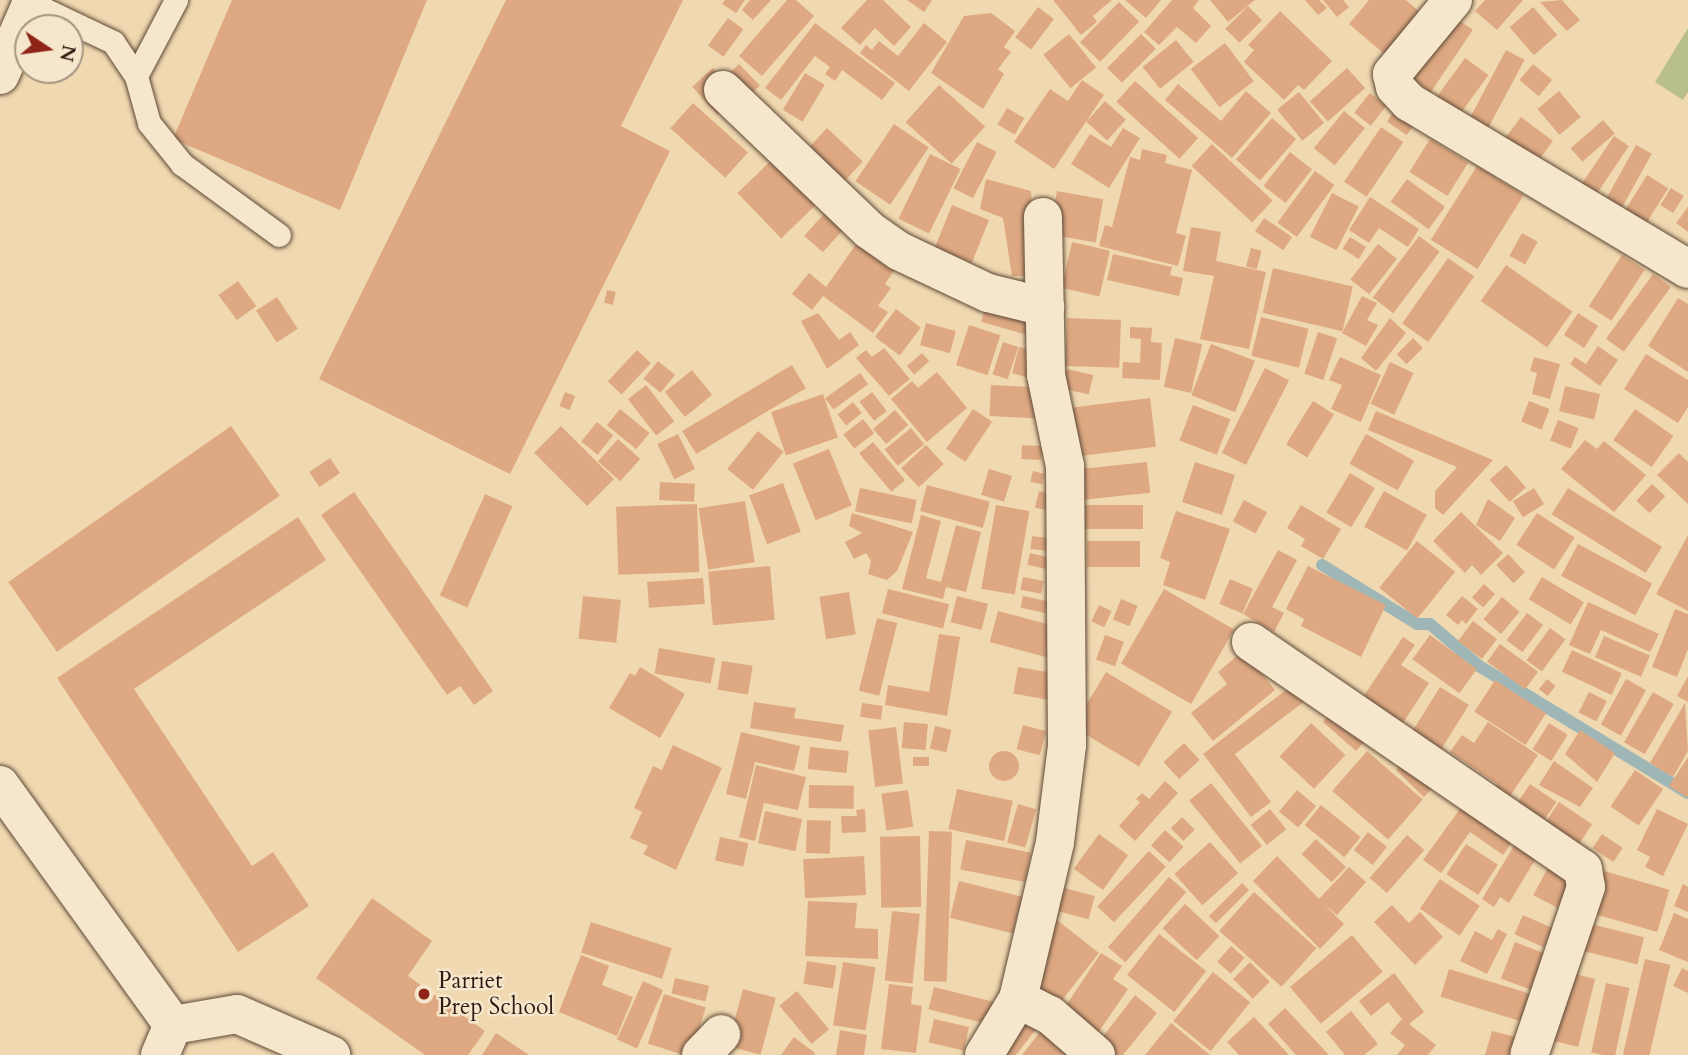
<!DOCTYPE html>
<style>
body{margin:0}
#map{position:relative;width:1688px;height:1055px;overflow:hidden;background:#f0d9b0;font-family:Cardo,serif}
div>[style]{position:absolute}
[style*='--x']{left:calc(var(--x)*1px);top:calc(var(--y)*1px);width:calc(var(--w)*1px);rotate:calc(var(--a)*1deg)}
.green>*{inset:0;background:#b8bf8c}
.stream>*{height:12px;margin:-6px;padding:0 6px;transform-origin:6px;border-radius:6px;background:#9eb7b6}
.building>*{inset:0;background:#dea982;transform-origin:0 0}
.round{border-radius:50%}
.roads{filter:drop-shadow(0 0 2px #5e4938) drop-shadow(0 0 2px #5e4938)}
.service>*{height:23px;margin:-11.5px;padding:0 11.5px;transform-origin:11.5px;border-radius:11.5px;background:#f5e6cc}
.minor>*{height:38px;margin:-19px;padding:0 19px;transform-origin:19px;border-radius:19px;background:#f5e6cc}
.dots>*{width:19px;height:19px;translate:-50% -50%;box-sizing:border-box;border:4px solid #f5e6cc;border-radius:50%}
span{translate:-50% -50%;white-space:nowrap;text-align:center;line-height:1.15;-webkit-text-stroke:5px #f5e6cc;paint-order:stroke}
.poi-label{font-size:23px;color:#2e1910}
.left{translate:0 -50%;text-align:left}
.north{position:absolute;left:14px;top:14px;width:70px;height:70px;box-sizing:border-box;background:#f5e6cc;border:2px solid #a59481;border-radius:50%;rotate:103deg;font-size:19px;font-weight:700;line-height:28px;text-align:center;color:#2e1910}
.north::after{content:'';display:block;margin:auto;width:24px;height:32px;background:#8f2418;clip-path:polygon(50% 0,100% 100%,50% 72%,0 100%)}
</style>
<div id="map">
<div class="green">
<i style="clip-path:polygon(1688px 28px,1688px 92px,1683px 100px,1655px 82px)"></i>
</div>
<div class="stream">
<i style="--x:1322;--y:565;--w:112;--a:31.8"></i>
<i style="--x:1417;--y:624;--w:13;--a:0"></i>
<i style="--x:1430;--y:624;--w:65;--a:40.6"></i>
<i style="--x:1479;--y:666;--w:245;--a:31.3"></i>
</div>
<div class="building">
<i style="clip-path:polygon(232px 0,427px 0,340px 210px,173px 139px)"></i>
<i style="clip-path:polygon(506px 0,683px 0,621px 126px,670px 151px,510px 474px,319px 379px)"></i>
<i style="clip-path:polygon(725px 0,745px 0,736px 13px,722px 4px)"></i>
<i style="clip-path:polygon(750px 0,771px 0,753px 20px,742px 10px)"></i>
<i style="clip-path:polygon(787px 0,796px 0,814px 16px,762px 76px,739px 56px)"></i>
<i style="clip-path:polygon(867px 0,883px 0,911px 27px,894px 46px,875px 28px,860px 45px,841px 28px)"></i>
<i style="clip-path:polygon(907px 0,932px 0,924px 12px)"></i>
<i style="clip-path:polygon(1053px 0,1112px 0,1093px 16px,1097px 22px,1081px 35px)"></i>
<i style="clip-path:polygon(1125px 0,1161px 0,1146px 18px)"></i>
<i style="clip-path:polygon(1172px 0,1199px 0,1193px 8px,1211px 26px,1196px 43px,1177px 27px,1159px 45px,1144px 32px)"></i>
<i style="clip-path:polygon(1210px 0,1255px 0,1228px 22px)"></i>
<i style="clip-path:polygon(1305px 0,1319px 0,1327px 8px,1318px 15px)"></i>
<i style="clip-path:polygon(1323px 0,1343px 0,1349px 7px,1337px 17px)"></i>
<i style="clip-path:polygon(1369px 0,1406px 0,1423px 15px,1388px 57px,1349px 24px)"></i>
<i style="clip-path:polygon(1485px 0,1523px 0,1497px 30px,1475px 11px)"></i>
<i style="clip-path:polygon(1562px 0,1580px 20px,1567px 31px,1540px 2px)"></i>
<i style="left:1119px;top:2px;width:28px;height:56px;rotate:44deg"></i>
<i style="left:1248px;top:6px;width:20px;height:32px;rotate:45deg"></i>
<i style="left:1038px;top:7px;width:20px;height:38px;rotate:37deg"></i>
<i style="left:1533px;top:7px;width:37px;height:31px;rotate:49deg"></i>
<i style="clip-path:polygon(1280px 11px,1332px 61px,1304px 90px,1298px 85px,1284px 100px,1244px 62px,1254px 50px,1248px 45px)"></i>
<i style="clip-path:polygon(991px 13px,1015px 31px,1004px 47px,1011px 52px,998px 69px,1004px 74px,983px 109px,931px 73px,964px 16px)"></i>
<i style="left:1448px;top:13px;width:30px;height:75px;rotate:34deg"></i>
<i style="left:728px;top:18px;width:19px;height:34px;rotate:36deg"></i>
<i style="clip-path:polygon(815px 23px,895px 83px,882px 100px,842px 70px,835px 81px,825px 74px,830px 67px,815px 56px,781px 100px,765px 88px)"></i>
<i style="clip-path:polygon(924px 23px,947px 42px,909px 91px,860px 53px,866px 45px,872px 50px,879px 41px,898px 56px)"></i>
<i style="left:1069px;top:34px;width:43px;height:33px;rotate:51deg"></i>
<i style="left:1141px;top:34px;width:21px;height:48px;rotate:45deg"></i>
<i style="left:1176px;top:40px;width:28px;height:43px;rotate:51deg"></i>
<i style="left:1225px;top:43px;width:48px;height:43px;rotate:53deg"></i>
<i style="left:1506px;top:50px;width:21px;height:77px;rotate:28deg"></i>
<i style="left:1465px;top:58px;width:29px;height:52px;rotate:36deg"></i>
<i style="left:739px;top:64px;width:30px;height:16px;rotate:46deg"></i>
<i style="left:1533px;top:64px;width:25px;height:21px;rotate:40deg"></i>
<i style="left:713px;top:68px;width:38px;height:28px;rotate:48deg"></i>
<i style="left:1347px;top:68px;width:27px;height:50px;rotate:48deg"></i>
<i style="left:805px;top:73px;width:23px;height:43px;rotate:31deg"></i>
<i style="clip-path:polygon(1082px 80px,1104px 95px,1054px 169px,1014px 142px,1050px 89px,1068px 101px)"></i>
<i style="left:1135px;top:81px;width:85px;height:28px;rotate:42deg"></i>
<i style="clip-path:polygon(1178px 84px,1221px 121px,1246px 91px,1271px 113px,1232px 158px,1165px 100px)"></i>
<i style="left:939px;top:85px;width:62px;height:50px;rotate:42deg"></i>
<i style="left:1559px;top:91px;width:34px;height:28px;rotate:50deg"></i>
<i style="left:1299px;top:92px;width:40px;height:28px;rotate:51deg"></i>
<i style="left:1370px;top:93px;width:21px;height:25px;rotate:39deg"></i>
<i style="left:1105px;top:101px;width:28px;height:28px;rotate:42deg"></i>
<i style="left:693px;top:103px;width:74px;height:34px;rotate:42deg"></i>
<i style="left:1007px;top:108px;width:20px;height:19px;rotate:30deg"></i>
<i style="left:1395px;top:110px;width:24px;height:14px;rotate:35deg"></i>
<i style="left:1344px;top:111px;width:27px;height:48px;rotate:39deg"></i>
<i style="left:1521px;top:117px;width:40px;height:27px;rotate:37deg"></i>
<i style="left:1272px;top:118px;width:32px;height:55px;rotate:41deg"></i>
<i style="left:1603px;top:120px;width:18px;height:43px;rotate:49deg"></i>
<i style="left:894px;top:124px;width:42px;height:69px;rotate:34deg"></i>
<i style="left:1381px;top:127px;width:27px;height:66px;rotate:34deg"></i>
<i style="left:827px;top:128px;width:49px;height:31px;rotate:43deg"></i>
<i style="clip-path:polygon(1123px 128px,1140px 138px,1109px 188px,1071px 164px,1090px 134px,1111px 147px)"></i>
<i style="left:1614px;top:136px;width:18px;height:63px;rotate:34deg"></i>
<i style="left:1430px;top:139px;width:45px;height:39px;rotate:32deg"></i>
<i style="left:977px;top:142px;width:22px;height:52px;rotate:27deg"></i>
<i style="left:1212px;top:144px;width:83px;height:30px;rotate:43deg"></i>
<i style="left:1636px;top:145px;width:18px;height:78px;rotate:29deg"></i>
<i style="clip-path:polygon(1142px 149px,1167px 155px,1165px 163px,1192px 170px,1176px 233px,1186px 236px,1178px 266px,1099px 246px,1105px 225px,1112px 227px,1130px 157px,1140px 160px)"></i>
<i style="left:782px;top:150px;width:63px;height:62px;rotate:46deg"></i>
<i style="left:1290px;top:152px;width:28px;height:43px;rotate:38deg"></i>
<i style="left:930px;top:154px;width:34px;height:72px;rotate:26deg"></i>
<i style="left:1477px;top:166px;width:55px;height:87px;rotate:32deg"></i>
<i style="left:1315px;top:171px;width:24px;height:64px;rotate:36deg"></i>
<i style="left:1647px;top:175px;width:25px;height:52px;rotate:32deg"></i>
<i style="clip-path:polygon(986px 179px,1031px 191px,1036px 276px,1012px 276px,1003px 218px,980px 209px)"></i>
<i style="left:1407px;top:179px;width:47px;height:28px;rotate:36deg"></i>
<i style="left:1671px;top:188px;width:15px;height:20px;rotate:32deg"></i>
<i style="left:1057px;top:191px;width:47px;height:44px;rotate:10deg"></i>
<i style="left:1332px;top:193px;width:30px;height:49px;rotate:27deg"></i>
<i style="left:839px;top:197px;width:25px;height:52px;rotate:42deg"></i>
<i style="clip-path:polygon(1370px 197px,1419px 229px,1408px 247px,1379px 228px,1369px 243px,1349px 230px)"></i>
<i style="left:952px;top:205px;width:40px;height:46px;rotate:22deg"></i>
<i style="clip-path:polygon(1688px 207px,1688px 232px,1676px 223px)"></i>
<i style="left:1264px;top:218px;width:34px;height:16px;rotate:34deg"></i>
<i style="clip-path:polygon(1191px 227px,1221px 232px,1216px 261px,1266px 272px,1249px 349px,1200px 339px,1214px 276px,1183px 271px)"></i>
<i style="left:1522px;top:233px;width:18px;height:26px;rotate:29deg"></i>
<i style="left:1419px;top:236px;width:26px;height:77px;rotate:37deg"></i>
<i style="left:1350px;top:237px;width:19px;height:14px;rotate:32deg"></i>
<i style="clip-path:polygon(859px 240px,906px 253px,885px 284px,891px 288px,878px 306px,888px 312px,873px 333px,823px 296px,812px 310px,792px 294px,809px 273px,826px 287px)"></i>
<i style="left:1072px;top:242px;width:39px;height:47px;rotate:13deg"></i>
<i style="left:1378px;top:244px;width:24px;height:45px;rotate:38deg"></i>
<i style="left:1251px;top:248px;width:11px;height:19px;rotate:15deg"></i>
<i style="clip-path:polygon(1113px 254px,1172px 267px,1170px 275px,1183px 278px,1179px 296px,1107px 280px)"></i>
<i style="left:1622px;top:255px;width:27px;height:61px;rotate:33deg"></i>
<i style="left:1448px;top:258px;width:32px;height:80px;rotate:35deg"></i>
<i style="left:1506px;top:265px;width:81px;height:44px;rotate:35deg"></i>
<i style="left:1273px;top:268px;width:82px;height:46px;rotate:13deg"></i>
<i style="left:1653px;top:274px;width:22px;height:80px;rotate:36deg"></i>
<i style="left:238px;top:281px;width:31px;height:24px;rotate:54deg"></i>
<i style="left:607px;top:290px;width:9px;height:13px;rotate:13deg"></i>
<i style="left:990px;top:291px;width:47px;height:32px;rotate:16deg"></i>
<i style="clip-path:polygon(1362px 296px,1377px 303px,1367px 320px,1378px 325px,1366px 346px,1342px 333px)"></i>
<i style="left:277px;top:297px;width:38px;height:25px;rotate:57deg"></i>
<i style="clip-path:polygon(1678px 298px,1688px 304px,1688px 372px,1648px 346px)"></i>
<i style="left:896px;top:309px;width:31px;height:35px;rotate:37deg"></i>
<i style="clip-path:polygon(818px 313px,839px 340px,850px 332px,859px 345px,827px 369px,801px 321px)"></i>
<i style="left:1578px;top:313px;width:24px;height:26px;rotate:33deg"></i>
<i style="left:1261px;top:317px;width:49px;height:40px;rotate:14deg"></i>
<i style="left:1067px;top:318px;width:54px;height:48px;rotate:2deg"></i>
<i style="clip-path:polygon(1390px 318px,1406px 333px,1376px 371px,1361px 358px)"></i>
<i style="left:926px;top:323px;width:31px;height:23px;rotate:15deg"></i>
<i style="left:969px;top:325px;width:33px;height:42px;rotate:18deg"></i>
<i style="clip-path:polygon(1130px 327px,1152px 328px,1151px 342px,1162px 343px,1160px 380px,1122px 378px,1123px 362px,1140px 363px,1141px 339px,1130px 338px)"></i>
<i style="left:1318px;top:332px;width:20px;height:44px;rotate:18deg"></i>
<i style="left:1175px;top:338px;width:28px;height:50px;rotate:13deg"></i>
<i style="left:1413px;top:338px;width:14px;height:23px;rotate:45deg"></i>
<i style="left:1003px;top:342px;width:16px;height:34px;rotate:18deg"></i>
<i style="left:1211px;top:344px;width:47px;height:55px;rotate:21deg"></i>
<i style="clip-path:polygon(1598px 346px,1618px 360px,1600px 386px,1570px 364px,1575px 357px,1586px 364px)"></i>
<i style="left:1019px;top:347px;width:23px;height:27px;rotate:15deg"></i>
<i style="clip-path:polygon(884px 348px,910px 379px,889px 396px,856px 358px,866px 350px,872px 357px)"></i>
<i style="left:637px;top:350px;width:19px;height:43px;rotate:43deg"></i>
<i style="left:922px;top:353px;width:11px;height:20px;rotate:49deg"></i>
<i style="clip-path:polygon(1646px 354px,1688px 380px,1688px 407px,1678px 423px,1624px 389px)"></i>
<i style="clip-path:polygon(1340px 357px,1381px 375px,1361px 422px,1331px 409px,1342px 385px,1329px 380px)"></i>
<i style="clip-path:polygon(1534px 357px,1560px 364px,1550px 399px,1532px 394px,1537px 373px,1530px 371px)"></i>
<i style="left:658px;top:361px;width:22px;height:23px;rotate:39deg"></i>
<i style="left:1390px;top:362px;width:26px;height:46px;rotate:25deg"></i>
<i style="left:792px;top:365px;width:27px;height:128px;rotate:59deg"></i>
<i style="left:1265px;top:368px;width:27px;height:95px;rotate:27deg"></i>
<i style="left:1067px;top:369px;width:27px;height:20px;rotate:13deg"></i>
<i style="left:692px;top:370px;width:32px;height:35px;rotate:51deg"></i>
<i style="clip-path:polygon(937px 372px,967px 408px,927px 442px,891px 399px,912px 381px,918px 388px)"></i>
<i style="left:860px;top:373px;width:14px;height:43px;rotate:54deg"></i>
<i style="left:646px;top:385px;width:46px;height:23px;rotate:52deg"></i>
<i style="left:991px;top:385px;width:52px;height:31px;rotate:3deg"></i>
<i style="left:1565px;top:386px;width:36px;height:26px;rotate:13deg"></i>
<i style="left:565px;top:392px;width:11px;height:15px;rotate:22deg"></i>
<i style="left:872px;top:392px;width:24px;height:16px;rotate:52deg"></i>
<i style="left:823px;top:394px;width:46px;height:55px;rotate:71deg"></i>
<i style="left:1150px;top:398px;width:49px;height:78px;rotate:83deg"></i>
<i style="left:1313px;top:401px;width:25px;height:51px;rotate:32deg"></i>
<i style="left:1529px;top:401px;width:22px;height:22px;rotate:21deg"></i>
<i style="left:853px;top:402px;width:14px;height:20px;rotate:51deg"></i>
<i style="left:1193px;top:405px;width:40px;height:38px;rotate:21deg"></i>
<i style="left:620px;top:409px;width:38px;height:21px;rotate:39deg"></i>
<i style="left:973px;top:409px;width:23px;height:48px;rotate:34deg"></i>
<i style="left:1635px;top:409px;width:47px;height:38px;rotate:35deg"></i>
<i style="left:895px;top:410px;width:20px;height:29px;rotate:49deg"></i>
<i style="clip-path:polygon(1376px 411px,1493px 460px,1443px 515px,1435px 508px,1435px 491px,1457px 467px,1368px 430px)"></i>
<i style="left:863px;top:419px;width:18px;height:25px;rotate:52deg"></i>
<i style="left:1558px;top:420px;width:22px;height:22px;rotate:21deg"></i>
<i style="left:597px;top:422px;width:21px;height:25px;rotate:39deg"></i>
<i style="left:231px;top:426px;width:85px;height:272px;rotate:55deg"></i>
<i style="left:561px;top:426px;width:75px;height:38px;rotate:45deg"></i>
<i style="left:911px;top:428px;width:21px;height:34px;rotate:51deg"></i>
<i style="left:758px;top:431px;width:33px;height:49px;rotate:39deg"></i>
<i style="left:678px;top:434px;width:39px;height:23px;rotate:64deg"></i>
<i style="left:1366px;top:434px;width:55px;height:34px;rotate:29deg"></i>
<i style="left:618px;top:439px;width:30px;height:30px;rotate:42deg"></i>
<i style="clip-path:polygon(1585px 440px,1597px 449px,1604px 441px,1646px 475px,1614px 512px,1561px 469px)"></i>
<i style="left:873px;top:442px;width:50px;height:18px;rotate:50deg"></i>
<i style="left:926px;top:445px;width:26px;height:34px;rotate:47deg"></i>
<i style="left:1022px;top:445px;width:20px;height:14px;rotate:3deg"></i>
<i style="left:829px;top:449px;width:61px;height:39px;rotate:68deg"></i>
<i style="clip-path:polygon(1679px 453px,1688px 462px,1688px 504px,1657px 475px)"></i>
<i style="left:330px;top:458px;width:18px;height:25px;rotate:56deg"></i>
<i style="left:1147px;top:462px;width:31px;height:67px;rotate:84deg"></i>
<i style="left:1195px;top:462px;width:42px;height:42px;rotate:18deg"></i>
<i style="left:1506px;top:465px;width:30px;height:22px;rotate:48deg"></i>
<i style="left:989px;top:469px;width:24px;height:27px;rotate:17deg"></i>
<i style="left:1033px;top:471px;width:12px;height:11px;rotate:14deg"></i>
<i style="left:1350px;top:473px;width:29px;height:46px;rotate:31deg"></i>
<i style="left:660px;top:482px;width:35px;height:18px;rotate:3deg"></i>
<i style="left:783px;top:483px;width:52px;height:36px;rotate:70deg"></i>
<i style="left:1652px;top:484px;width:18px;height:23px;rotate:43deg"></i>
<i style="left:927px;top:485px;width:65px;height:27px;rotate:15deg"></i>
<i style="left:860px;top:488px;width:58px;height:24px;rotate:12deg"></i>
<i style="left:1534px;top:488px;width:19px;height:25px;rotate:58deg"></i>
<i style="left:1568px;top:488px;width:111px;height:31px;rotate:32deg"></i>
<i style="left:1039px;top:491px;width:21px;height:17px;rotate:14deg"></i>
<i style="left:1384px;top:491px;width:49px;height:41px;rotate:29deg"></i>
<i style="clip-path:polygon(354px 492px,493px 691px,474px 705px,460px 686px,447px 695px,321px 515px)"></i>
<i style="left:485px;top:494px;width:30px;height:111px;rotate:24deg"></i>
<i style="clip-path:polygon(1488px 499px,1515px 518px,1500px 541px,1476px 525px)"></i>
<i style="left:1244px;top:500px;width:26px;height:24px;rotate:28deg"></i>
<i style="left:745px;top:501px;width:62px;height:47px;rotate:81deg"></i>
<i style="left:697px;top:504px;width:68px;height:81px;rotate:88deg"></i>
<i style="left:996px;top:505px;width:34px;height:85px;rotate:10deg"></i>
<i style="left:1143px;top:505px;width:24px;height:58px;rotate:90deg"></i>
<i style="clip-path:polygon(1301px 505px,1341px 529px,1323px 559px,1301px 546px,1305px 539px,1287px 528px)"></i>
<i style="clip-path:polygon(1176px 511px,1230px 529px,1205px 600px,1163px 585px,1170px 562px,1160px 558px)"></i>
<i style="clip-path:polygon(1461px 512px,1503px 553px,1481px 575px,1472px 565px,1465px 573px,1433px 541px)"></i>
<i style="clip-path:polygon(852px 513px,913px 532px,897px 571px,887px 580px,868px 574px,871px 561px,866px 553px,854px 559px,845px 542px,862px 533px,849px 526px)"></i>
<i style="left:1537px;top:513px;width:45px;height:38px;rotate:33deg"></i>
<i style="clip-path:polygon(921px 515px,941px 521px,926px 578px,941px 582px,956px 525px,981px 532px,966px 592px,946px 587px,943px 599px,902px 589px)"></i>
<i style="clip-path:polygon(298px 517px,326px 560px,134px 689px,252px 866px,273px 852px,309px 906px,238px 952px,57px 678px)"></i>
<i style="clip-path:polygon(1688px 535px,1688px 611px,1656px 594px)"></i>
<i style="left:1032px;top:536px;width:24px;height:13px;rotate:7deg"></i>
<i style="left:1087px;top:541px;width:53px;height:26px"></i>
<i style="left:1417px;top:541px;width:49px;height:60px;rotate:39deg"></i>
<i style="left:1578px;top:544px;width:84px;height:36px;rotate:28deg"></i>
<i style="clip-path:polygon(1278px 550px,1297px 560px,1272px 607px,1284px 613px,1274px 632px,1243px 614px)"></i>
<i style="left:1030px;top:553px;width:23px;height:12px;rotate:13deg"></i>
<i style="left:1508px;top:554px;width:25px;height:16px;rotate:47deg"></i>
<i style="left:770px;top:566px;width:54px;height:62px;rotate:85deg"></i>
<i style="clip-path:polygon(1308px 566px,1386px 605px,1361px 657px,1301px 626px,1304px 619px,1286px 609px)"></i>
<i style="left:1023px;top:577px;width:21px;height:13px;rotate:11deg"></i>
<i style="left:1542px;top:577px;width:49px;height:26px;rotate:31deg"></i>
<i style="left:703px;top:578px;width:26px;height:56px;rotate:86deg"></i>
<i style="left:1230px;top:579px;width:25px;height:27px;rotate:23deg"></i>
<i style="left:1484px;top:584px;width:15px;height:18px;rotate:42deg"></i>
<i style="left:888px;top:589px;width:63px;height:25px;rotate:14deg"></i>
<i style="left:1164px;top:589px;width:81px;height:86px;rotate:30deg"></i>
<i style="left:849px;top:592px;width:43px;height:30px;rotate:81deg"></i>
<i style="left:583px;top:596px;width:38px;height:43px;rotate:6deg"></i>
<i style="left:957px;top:596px;width:32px;height:27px;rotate:14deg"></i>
<i style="left:1023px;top:596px;width:25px;height:12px;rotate:12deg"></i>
<i style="clip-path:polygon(1462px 596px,1478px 609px,1466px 624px,1462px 620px,1458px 625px,1446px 615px)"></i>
<i style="left:1502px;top:597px;width:23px;height:29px;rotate:40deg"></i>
<i style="left:1121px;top:599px;width:18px;height:22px;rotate:22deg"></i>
<i style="clip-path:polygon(1588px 602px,1659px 634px,1650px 652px,1601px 630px,1590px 654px,1569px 645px)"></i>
<i style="left:1099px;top:605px;width:14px;height:18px;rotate:25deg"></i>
<i style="clip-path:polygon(1675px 609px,1688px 614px,1688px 649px,1677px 677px,1652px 667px)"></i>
<i style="left:998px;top:611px;width:62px;height:32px;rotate:15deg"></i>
<i style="left:1527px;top:613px;width:20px;height:34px;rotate:37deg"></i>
<i style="left:877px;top:618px;width:21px;height:75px;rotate:14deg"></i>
<i style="left:1473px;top:621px;width:30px;height:25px;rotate:37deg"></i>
<i style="left:1550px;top:628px;width:19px;height:40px;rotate:36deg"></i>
<i style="clip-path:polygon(939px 634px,960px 637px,947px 716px,885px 705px,888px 685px,929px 692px)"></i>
<i style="left:1105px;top:635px;width:20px;height:26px;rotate:20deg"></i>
<i style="left:1430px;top:635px;width:58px;height:30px;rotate:36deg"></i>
<i style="left:1604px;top:636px;width:50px;height:23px;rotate:23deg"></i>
<i style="clip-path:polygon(1403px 637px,1415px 645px,1401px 665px,1429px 683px,1399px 729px,1359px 703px)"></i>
<i style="left:1500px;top:644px;width:47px;height:22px;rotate:36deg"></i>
<i style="left:659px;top:648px;width:57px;height:26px;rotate:10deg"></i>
<i style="left:1572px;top:650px;width:55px;height:24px;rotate:25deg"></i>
<i style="clip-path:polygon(1243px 651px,1275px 690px,1213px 741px,1191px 713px,1227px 684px,1218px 672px)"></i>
<i style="left:722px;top:661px;width:31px;height:29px;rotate:9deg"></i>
<i style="clip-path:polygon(640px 667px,685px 694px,660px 738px,609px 708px,630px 673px,635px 676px)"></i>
<i style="left:1018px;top:667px;width:35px;height:27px;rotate:10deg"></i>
<i style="left:1106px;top:672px;width:77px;height:64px;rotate:31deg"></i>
<i style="clip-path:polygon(1688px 676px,1688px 702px,1677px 696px)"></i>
<i style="left:1547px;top:679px;width:11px;height:13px;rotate:38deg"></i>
<i style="left:1626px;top:679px;width:23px;height:52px;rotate:29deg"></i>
<i style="left:1495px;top:680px;width:61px;height:38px;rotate:33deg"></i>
<i style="clip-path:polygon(1296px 682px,1309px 698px,1235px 754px,1271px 802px,1251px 817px,1203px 754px)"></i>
<i style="left:1440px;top:687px;width:34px;height:56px;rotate:32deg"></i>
<i style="left:1589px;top:692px;width:20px;height:23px;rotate:27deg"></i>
<i style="left:1653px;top:692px;width:24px;height:58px;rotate:30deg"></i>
<i style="clip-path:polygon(754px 702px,796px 708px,794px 718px,844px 725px,841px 742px,750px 728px)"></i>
<i style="left:862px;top:703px;width:21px;height:14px;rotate:8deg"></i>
<i style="clip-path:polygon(1685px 703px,1688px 751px,1673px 777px,1650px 763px)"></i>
<i style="left:1336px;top:707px;width:44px;height:20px;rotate:41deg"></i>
<i style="left:904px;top:722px;width:24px;height:26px;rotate:5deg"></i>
<i style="clip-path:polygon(1488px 722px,1538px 755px,1508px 799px,1494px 789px,1497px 784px,1450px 752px,1462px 735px,1474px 743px)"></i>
<i style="left:1311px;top:723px;width:47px;height:46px;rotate:43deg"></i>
<i style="left:1549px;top:723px;width:22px;height:31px;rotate:32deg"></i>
<i style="left:1023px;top:725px;width:24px;height:25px;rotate:15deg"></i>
<i style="left:935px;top:726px;width:17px;height:23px;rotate:13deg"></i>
<i style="left:896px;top:727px;width:57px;height:28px;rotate:83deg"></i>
<i style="clip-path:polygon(1580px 730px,1615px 753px,1597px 782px,1565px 754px)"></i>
<i style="clip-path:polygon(741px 732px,800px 746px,794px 771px,755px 762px,746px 799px,726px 794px)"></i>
<i style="left:1184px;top:743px;width:23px;height:28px;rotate:47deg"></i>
<i style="clip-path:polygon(673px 745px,722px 768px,676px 870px,643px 854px,648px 846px,630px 838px,642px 812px,634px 808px,653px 766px,662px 770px)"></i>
<i style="left:810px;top:747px;width:39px;height:22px;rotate:6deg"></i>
<i style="left:1367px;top:751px;width:74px;height:53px;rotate:41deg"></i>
<i class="round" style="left:989px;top:751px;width:30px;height:30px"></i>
<i style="left:1411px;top:754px;width:39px;height:22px;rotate:44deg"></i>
<i style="left:913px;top:757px;width:16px;height:9px"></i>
<i style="clip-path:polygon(1688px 757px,1688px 798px,1669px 786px)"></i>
<i style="clip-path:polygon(1554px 761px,1593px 788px,1580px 807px,1539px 785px)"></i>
<i style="clip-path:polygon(756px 765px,806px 777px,798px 810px,764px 803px,755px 841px,739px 837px)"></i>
<i style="left:1635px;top:770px;width:34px;height:44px;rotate:34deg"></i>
<i style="clip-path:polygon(1165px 781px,1178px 793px,1135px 841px,1119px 826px,1140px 802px,1136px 799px,1142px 793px,1149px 799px)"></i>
<i style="left:1211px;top:783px;width:81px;height:28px;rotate:51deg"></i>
<i style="left:1530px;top:784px;width:32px;height:25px;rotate:34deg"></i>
<i style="left:809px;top:785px;width:45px;height:23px;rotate:1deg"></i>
<i style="left:957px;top:789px;width:57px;height:41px;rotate:12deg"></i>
<i style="left:908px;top:790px;width:37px;height:27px;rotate:82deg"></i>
<i style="left:1297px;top:790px;width:25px;height:28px;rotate:40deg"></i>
<i style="clip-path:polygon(1465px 802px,1515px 838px,1503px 855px,1470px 832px,1441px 873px,1423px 860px)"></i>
<i style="left:1559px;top:802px;width:40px;height:29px;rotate:34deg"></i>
<i style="left:1018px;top:804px;width:19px;height:40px;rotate:16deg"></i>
<i style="left:1321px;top:805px;width:51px;height:26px;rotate:39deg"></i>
<i style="clip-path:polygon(865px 809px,866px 832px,842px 833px,841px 816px,857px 816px,856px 810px)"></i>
<i style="left:1270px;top:809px;width:26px;height:25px;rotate:51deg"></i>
<i style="clip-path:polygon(1657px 809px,1688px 824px,1663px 876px,1645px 867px,1650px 857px,1637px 850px)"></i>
<i style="left:765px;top:811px;width:38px;height:33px;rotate:12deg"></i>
<i style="left:1182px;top:817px;width:18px;height:16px;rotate:45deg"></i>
<i style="left:807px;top:820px;width:24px;height:33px;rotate:2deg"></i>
<i style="left:1165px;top:830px;width:25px;height:21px;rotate:42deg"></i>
<i style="left:929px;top:831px;width:23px;height:150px;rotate:2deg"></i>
<i style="left:1368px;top:832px;width:24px;height:23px;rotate:38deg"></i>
<i style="left:1099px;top:834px;width:36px;height:43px;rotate:36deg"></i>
<i style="clip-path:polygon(1521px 834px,1543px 847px,1509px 903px,1500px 897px,1494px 907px,1482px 899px)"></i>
<i style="left:1602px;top:834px;width:25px;height:17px;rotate:34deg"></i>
<i style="left:1407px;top:835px;width:23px;height:57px;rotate:41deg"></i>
<i style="left:920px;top:836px;width:71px;height:40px;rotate:89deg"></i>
<i style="left:720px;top:837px;width:29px;height:24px;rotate:12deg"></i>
<i style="left:1316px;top:839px;width:41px;height:21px;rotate:43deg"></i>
<i style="left:966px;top:840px;width:66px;height:30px;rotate:11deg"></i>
<i style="left:1210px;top:842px;width:42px;height:48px;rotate:48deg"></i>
<i style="left:1466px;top:844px;width:38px;height:36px;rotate:33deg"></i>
<i style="left:1149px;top:851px;width:23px;height:76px;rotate:43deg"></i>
<i style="left:864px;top:856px;width:39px;height:61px;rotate:87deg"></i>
<i style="clip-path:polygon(1277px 856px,1319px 899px,1349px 867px,1366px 882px,1337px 915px,1324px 904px,1344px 924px,1320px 949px,1253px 881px)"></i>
<i style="left:1553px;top:858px;width:27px;height:42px;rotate:28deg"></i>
<i style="left:1604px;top:871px;width:68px;height:44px;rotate:16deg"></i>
<i style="left:1169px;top:877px;width:23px;height:93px;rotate:41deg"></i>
<i style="left:1440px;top:879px;width:48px;height:36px;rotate:34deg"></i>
<i style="left:959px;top:881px;width:65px;height:38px;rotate:14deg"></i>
<i style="left:1242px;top:883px;width:10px;height:47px;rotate:45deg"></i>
<i style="clip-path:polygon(1683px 884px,1688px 887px,1688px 912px,1674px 906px)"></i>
<i style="left:1061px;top:887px;width:35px;height:24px;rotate:15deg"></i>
<i style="left:1254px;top:892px;width:84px;height:52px;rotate:42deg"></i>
<i style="clip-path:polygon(372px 898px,432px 941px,408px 976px,485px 1031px,468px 1055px,425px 1055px,316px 978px)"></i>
<i style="clip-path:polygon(808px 901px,857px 903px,855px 928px,878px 929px,878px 959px,805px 956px)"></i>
<i style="left:1185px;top:904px;width:47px;height:33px;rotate:43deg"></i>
<i style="clip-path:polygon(1392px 905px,1409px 923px,1420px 912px,1443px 937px,1415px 965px,1374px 922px)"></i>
<i style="left:892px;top:911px;width:28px;height:70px;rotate:6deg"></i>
<i style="clip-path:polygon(1674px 913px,1688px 919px,1688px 962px,1659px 950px)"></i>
<i style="left:1523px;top:915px;width:32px;height:21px;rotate:24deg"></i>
<i style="clip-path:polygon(1057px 920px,1099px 953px,1059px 1004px,1031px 982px,1040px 943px)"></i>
<i style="left:591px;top:922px;width:85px;height:32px;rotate:18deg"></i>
<i style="left:1583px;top:922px;width:63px;height:28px;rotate:14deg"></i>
<i style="clip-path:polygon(1498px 929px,1507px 934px,1487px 974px,1460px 961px,1475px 931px,1492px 940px)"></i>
<i style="left:1159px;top:934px;width:60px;height:52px;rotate:38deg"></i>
<i style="left:1352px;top:935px;width:48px;height:81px;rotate:50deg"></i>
<i style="left:1515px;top:942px;width:34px;height:39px;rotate:21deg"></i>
<i style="left:1231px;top:946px;width:18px;height:21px;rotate:41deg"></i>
<i style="clip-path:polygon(1101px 953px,1122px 966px,1113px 979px,1128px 989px,1096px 1036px,1061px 1013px)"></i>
<i style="clip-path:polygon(581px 955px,609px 966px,602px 985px,633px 997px,617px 1036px,559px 1012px)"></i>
<i style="left:1645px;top:959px;width:26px;height:98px;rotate:13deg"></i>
<i style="left:807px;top:961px;width:30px;height:23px;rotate:9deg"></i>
<i style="left:843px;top:962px;width:33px;height:64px;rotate:9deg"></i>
<i style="left:1250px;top:962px;width:28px;height:24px;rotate:45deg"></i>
<i style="clip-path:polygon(1682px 968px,1688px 971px,1688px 993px,1673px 986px)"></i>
<i style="left:1449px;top:969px;width:88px;height:29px;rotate:17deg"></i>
<i style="left:1213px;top:972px;width:48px;height:63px;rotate:39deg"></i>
<i style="left:1567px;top:972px;width:29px;height:70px;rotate:14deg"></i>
<i style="clip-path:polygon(1394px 973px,1424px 1012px,1409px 1024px,1436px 1045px,1428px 1055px,1397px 1055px,1405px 1045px,1390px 1033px,1402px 1019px,1388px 1002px,1371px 1016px,1359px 1001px)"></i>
<i style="left:675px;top:978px;width:35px;height:16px;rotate:13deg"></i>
<i style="left:643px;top:981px;width:22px;height:64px;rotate:24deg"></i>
<i style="left:1606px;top:983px;width:24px;height:71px;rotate:12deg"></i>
<i style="clip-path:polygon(889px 984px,913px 987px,911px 1004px,922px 1006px,916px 1053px,881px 1049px)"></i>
<i style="left:934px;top:987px;width:62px;height:23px;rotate:14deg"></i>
<i style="left:743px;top:989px;width:34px;height:59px;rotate:15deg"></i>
<i style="left:797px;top:991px;width:50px;height:23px;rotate:50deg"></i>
<i style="left:664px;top:994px;width:44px;height:52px;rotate:18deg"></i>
<i style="clip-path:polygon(1135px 995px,1157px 1013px,1123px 1055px,1112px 1055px,1098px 1043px)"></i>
<i style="clip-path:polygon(1285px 1008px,1329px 1055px,1296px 1055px,1268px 1024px)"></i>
<i style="clip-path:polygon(1351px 1011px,1378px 1044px,1364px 1055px,1345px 1055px,1326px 1032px)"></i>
<i style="clip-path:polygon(1024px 1017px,1037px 1028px,1016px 1055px,994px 1055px)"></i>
<i style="clip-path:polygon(1254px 1017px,1289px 1055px,1239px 1055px,1227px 1042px)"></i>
<i style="left:934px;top:1019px;width:36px;height:24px;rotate:13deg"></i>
<i style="clip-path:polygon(1171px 1023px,1210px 1055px,1145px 1055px)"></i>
<i style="clip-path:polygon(1043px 1028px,1078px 1055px,1022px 1055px)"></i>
<i style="clip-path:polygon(840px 1030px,867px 1035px,864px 1055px,836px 1055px)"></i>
<i style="clip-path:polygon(1492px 1031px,1516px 1037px,1511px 1055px,1485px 1055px)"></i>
<i style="clip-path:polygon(496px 1033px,529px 1055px,482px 1055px)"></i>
<i style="clip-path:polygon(794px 1037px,815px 1053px,814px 1055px,781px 1055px)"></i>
</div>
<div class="roads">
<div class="service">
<i style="--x:31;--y:3;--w:91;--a:25.4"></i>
<i style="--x:113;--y:42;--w:41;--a:55.9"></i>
<i style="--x:136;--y:76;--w:49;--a:74.5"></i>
<i style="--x:149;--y:123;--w:53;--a:51.2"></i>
<i style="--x:182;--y:164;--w:120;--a:36.2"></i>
<i style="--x:136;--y:76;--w:86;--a:-62.2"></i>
</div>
<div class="minor">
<i style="--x:1453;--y:0;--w:96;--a:129.5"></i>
<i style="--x:1392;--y:74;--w:13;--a:77"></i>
<i style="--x:1395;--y:87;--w:21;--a:47"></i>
<i style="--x:1409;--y:102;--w:325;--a:30.9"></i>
<i style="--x:0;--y:75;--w:82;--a:-66.3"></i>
<i style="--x:723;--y:90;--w:202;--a:43.8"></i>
<i style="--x:869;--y:230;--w:37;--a:35"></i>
<i style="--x:899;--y:251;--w:98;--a:25.3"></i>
<i style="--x:988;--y:293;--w:59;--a:13.8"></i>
<i style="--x:1251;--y:642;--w:402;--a:34.4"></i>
<i style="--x:1583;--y:869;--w:18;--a:81"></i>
<i style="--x:1586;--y:887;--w:177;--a:108.7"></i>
<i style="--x:0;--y:785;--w:296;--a:54.2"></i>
<i style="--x:1018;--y:999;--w:161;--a:-76.7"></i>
<i style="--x:1055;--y:842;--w:98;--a:-82.9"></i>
<i style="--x:1067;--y:745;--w:279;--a:-90.4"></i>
<i style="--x:1065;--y:466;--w:93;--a:-101.8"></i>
<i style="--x:1046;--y:375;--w:158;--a:-91.1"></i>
<i style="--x:160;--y:1055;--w:33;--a:-67"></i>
<i style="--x:173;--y:1025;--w:65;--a:-9.8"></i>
<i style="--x:237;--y:1014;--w:103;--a:23.6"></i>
<i style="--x:701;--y:1055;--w:29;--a:-46"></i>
<i style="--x:984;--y:1055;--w:66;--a:-58.7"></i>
<i style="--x:1018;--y:999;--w:36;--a:27"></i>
<i style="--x:1050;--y:1015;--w:61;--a:41"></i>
</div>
</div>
<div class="dots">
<i style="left:424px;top:994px;background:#8f2418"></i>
</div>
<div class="poi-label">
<span class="left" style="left:438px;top:994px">Parriet<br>Prep School</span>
</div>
<div class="north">N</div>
</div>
